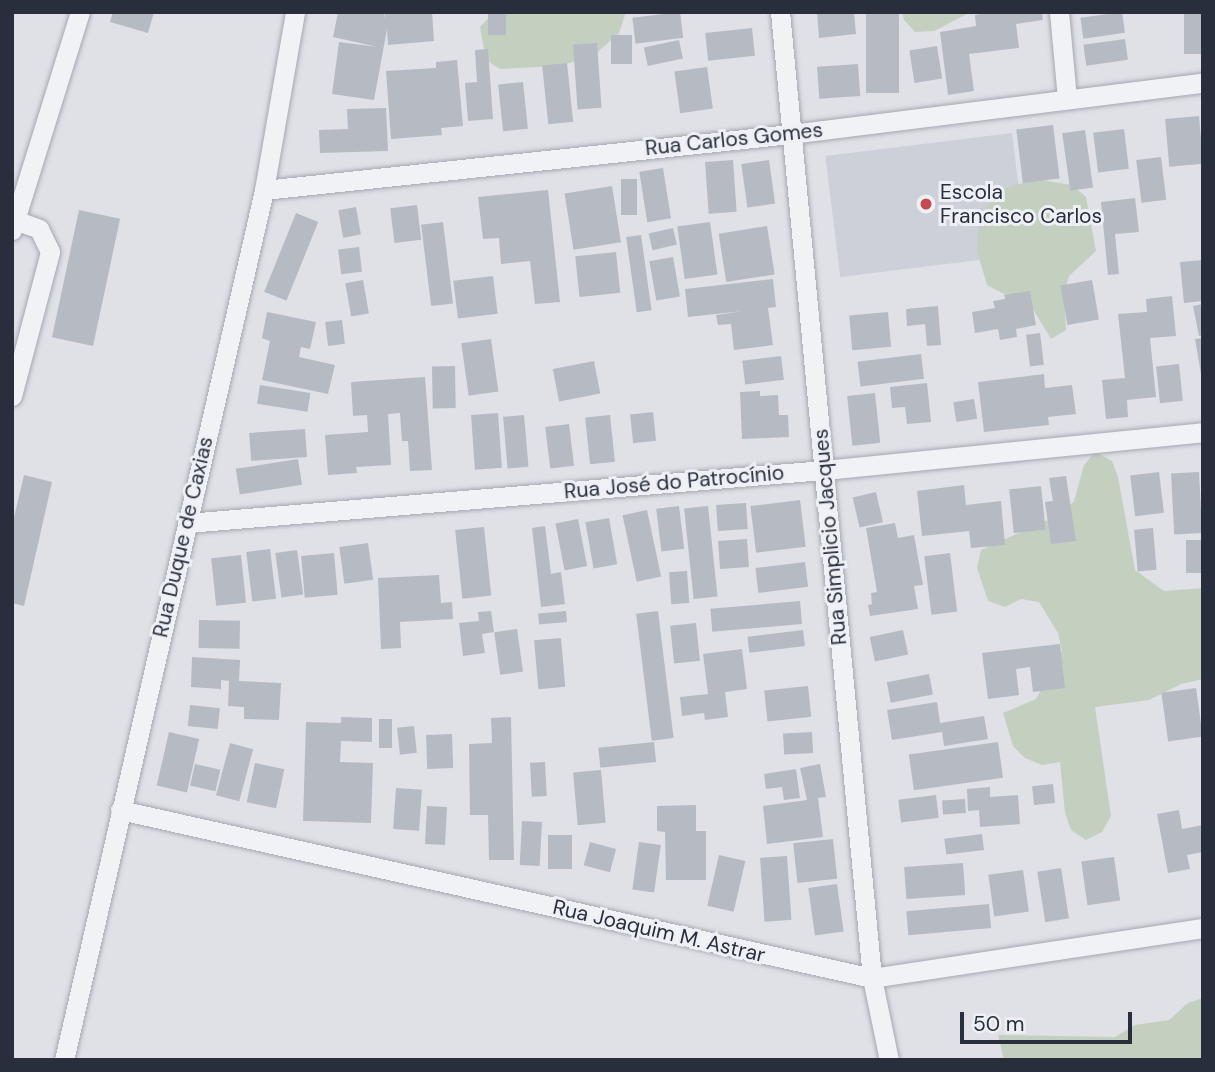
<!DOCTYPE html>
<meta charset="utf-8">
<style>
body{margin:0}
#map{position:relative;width:1215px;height:1072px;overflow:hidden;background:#dfe1e7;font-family:"DM Sans",sans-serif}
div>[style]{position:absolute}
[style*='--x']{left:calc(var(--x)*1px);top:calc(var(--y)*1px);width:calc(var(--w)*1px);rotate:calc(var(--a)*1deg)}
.built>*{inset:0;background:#cdd0d9;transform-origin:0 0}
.green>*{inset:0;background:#c3d0c0}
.building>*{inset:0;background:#b6bac3;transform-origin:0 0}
.roads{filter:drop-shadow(0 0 2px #a5a8b1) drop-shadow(0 0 2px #a5a8b1)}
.street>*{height:19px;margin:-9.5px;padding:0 9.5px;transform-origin:9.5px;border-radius:9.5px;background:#f1f2f6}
.dots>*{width:19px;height:19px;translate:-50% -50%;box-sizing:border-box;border:4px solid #eef0f5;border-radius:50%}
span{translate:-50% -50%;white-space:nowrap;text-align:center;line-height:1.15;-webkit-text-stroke:6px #eef0f5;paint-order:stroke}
.street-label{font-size:21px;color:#292e3d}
.poi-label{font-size:21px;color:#292e3d}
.left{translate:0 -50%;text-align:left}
.frame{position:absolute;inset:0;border:14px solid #292e3d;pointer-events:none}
.scale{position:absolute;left:960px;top:1012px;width:172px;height:32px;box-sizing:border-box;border:4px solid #292e3d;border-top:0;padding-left:9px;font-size:21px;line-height:24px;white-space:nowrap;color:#292e3d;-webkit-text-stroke:5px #eef0f5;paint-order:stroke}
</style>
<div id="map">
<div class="built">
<i style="left:1012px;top:133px;width:122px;height:188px;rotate:83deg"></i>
</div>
<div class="green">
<i style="clip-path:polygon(494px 12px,626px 12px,619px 33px,591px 58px,556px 66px,500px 69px,486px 60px,480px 27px)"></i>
<i style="clip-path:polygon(902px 12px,971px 12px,934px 31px,915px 32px,904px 20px)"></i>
<i style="clip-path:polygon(1036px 179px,1072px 185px,1086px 197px,1096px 251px,1069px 276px,1064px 294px,1066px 330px,1051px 339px,1033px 309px,987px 285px,977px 251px,979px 216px,1002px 189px)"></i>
<i style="clip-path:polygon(1095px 452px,1112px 461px,1118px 477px,1135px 570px,1164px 591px,1203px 588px,1203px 679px,1181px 684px,1149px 700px,1095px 707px,1111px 816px,1102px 832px,1086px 840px,1071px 830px,1065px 813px,1060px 762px,1042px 765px,1025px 758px,1013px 746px,1003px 713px,1036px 699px,1062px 651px,1058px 633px,1039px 602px,1021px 599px,1005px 607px,988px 601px,977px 568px,981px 550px,1061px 514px,1074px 501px,1084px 465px)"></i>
<i style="clip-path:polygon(1203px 998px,1203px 1060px,1004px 1060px,998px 1035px,1115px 1037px,1135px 1025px,1169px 1020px,1188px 1003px)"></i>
</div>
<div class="building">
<i style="clip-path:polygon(113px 12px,154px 12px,148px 33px,110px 22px)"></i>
<i style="clip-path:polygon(338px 12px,384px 12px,385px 19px,385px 12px,432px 12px,434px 41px,388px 45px,387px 29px,374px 100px,332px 94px,339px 42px,378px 47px,333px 37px)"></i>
<i style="left:488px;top:12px;width:18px;height:23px"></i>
<i style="left:680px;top:12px;width:26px;height:48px;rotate:83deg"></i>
<i style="clip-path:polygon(817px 12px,854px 12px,856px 34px,819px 38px)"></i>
<i style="left:866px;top:12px;width:33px;height:81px"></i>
<i style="clip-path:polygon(989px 12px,1042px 12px,1043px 20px,1016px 24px,1019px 48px,969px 54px,974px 91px,948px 95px,940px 32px,976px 26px,975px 15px)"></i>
<i style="left:1122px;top:12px;width:21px;height:42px;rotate:82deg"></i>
<i style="left:1184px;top:14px;width:19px;height:40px"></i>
<i style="left:752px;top:28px;width:28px;height:47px;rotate:84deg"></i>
<i style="left:611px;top:35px;width:21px;height:29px"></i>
<i style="left:1125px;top:39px;width:21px;height:42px;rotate:82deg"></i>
<i style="left:679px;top:40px;width:19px;height:36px;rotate:78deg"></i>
<i style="left:597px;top:43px;width:65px;height:24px;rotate:86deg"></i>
<i style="left:937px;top:46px;width:33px;height:28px;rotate:81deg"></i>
<i style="clip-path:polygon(488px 49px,493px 119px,468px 121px,465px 83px,477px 82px,475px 50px)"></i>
<i style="clip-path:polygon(457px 60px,463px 126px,441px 128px,442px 135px,391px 139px,386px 71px,436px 68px,436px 62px)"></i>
<i style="left:567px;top:63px;width:59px;height:25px;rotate:84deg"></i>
<i style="left:858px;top:64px;width:32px;height:41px;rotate:86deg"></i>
<i style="left:707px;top:67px;width:42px;height:33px;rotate:82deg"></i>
<i style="left:523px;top:82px;width:47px;height:25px;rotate:84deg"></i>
<i style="clip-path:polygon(386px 108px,388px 151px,320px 153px,319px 130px,348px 129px,347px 109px)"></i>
<i style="left:1199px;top:116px;width:48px;height:34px;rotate:85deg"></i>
<i style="left:1053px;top:125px;width:54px;height:37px;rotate:83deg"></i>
<i style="left:1124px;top:129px;width:40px;height:31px;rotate:83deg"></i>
<i style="left:1085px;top:130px;width:58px;height:23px;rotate:82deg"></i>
<i style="left:1161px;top:157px;width:43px;height:25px;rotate:83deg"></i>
<i style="left:733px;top:160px;width:52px;height:28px;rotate:86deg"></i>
<i style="left:769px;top:160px;width:44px;height:28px;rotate:82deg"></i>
<i style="left:663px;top:168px;width:51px;height:24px;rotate:81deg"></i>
<i style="left:621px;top:179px;width:16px;height:36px"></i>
<i style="left:612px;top:186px;width:57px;height:48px;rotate:81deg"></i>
<i style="clip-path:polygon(548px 190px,560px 302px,535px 304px,530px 261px,501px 264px,499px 238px,483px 239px,478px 197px)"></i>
<i style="clip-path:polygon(1135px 198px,1139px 232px,1115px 234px,1119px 274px,1108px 275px,1101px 202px)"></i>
<i style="left:417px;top:205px;width:35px;height:27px;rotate:83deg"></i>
<i style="left:356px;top:207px;width:28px;height:18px;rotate:80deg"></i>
<i style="left:79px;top:210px;width:42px;height:130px;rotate:12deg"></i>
<i style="left:296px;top:213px;width:24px;height:85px;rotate:22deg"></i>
<i style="left:443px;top:222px;width:82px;height:22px;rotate:83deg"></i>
<i style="left:710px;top:222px;width:53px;height:33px;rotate:82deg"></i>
<i style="left:767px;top:226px;width:49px;height:49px;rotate:81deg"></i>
<i style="left:673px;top:228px;width:17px;height:25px;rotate:77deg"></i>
<i style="left:641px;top:235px;width:76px;height:15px;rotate:82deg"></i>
<i style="left:359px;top:247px;width:25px;height:21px;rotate:83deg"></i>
<i style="left:616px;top:252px;width:41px;height:41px;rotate:84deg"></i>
<i style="left:673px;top:257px;width:40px;height:24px;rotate:80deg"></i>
<i style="clip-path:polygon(1203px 260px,1203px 301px,1184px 303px,1180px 262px)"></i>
<i style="left:493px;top:276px;width:38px;height:40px;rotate:83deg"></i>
<i style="clip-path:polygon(773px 279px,776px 307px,768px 308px,773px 345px,734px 350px,731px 324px,718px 325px,716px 315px,743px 311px,688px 317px,685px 289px)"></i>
<i style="left:363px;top:280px;width:34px;height:18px;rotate:80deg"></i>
<i style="left:1092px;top:280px;width:40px;height:32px;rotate:80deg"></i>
<i style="clip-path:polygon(1030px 291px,1036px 325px,1016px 329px,1017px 337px,1000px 340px,998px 329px,975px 333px,972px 312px,995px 308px,993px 301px,1005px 299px,1004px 295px)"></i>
<i style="clip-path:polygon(1172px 296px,1176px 336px,1150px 338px,1156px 397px,1127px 400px,1128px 417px,1106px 419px,1102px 380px,1125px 378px,1118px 314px,1147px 312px,1146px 299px)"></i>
<i style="clip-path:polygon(1203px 304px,1203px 335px,1199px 336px,1193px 306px)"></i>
<i style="clip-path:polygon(938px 306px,941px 345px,927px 346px,925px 324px,907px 326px,906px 309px)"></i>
<i style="clip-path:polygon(267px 312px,316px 322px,310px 349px,301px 347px,299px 357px,335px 365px,328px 394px,262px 380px,270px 341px,262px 338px)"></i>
<i style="left:888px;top:312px;width:35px;height:39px;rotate:85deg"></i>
<i style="left:342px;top:320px;width:24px;height:17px;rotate:83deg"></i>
<i style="left:1040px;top:333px;width:32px;height:14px;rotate:83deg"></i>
<i style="clip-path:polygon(1203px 338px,1203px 374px,1201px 374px,1195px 339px)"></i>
<i style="left:491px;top:339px;width:53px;height:30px;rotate:82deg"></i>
<i style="left:921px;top:354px;width:25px;height:64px;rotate:83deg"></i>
<i style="left:781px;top:356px;width:24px;height:39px;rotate:83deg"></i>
<i style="left:594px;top:361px;width:33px;height:42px;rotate:79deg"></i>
<i style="left:1179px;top:364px;width:37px;height:23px;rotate:84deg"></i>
<i style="left:455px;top:366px;width:42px;height:23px;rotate:89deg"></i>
<i style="clip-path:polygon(1044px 374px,1045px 388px,1072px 385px,1076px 414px,1048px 417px,1049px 425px,984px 432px,978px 382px)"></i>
<i style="clip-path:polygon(425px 377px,432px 470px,410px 471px,408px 441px,402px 441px,400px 413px,388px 414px,391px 465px,356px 467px,357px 473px,328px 475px,325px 435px,368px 432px,367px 415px,353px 416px,351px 382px)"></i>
<i style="clip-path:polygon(927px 383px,931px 422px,907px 424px,905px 407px,892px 408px,890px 387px)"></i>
<i style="left:260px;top:385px;width:51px;height:19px;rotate:9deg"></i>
<i style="clip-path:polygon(760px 391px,760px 396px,778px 395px,779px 415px,788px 415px,789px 437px,742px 439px,740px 392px)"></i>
<i style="left:875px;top:393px;width:50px;height:28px;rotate:84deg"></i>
<i style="left:974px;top:399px;width:20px;height:21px;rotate:81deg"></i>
<i style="left:653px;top:412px;width:29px;height:23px;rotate:84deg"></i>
<i style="left:498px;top:413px;width:55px;height:27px;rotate:86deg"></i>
<i style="left:524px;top:415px;width:52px;height:21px;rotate:85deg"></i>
<i style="left:610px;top:415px;width:47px;height:25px;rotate:84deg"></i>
<i style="left:569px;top:424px;width:42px;height:24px;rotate:83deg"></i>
<i style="left:305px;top:429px;width:28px;height:56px;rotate:86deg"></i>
<i style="left:298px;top:459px;width:26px;height:63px;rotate:81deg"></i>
<i style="left:1159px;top:472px;width:41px;height:29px;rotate:83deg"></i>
<i style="left:1199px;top:472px;width:61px;height:28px;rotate:87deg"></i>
<i style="clip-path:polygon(24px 475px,52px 482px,24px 606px,12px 603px,12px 526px)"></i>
<i style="clip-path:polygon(1066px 476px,1076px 541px,1051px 544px,1045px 502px,1053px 501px,1049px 478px)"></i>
<i style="clip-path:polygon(964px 485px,966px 505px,1001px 501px,1005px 545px,971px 548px,969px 531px,922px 536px,917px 491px)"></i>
<i style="left:1041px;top:486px;width:44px;height:32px;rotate:84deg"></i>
<i style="left:876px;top:492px;width:31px;height:24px;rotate:77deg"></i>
<i style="left:800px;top:500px;width:47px;height:50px;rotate:83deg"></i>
<i style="left:746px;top:503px;width:26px;height:30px;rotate:86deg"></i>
<i style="left:679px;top:506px;width:43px;height:23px;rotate:83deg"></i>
<i style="left:708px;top:506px;width:91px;height:24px;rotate:84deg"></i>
<i style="left:647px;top:510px;width:68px;height:25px;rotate:78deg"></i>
<i style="left:609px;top:518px;width:47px;height:24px;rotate:80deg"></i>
<i style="left:578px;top:519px;width:48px;height:23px;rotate:79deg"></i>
<i style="clip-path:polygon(895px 523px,898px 538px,914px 535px,923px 585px,914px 586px,918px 609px,870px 616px,868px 605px,872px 604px,871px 593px,877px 592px,866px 528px)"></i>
<i style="clip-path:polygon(545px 526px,551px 574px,561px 572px,565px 604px,541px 607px,532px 528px)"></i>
<i style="left:484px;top:527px;width:69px;height:29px;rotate:84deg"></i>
<i style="left:1153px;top:528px;width:42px;height:19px;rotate:85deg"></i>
<i style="left:747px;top:539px;width:28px;height:29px;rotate:86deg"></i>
<i style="left:1203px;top:540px;width:33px;height:17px;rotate:90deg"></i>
<i style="left:368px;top:543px;width:37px;height:29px;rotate:82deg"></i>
<i style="left:270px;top:549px;width:50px;height:24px;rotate:83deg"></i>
<i style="left:297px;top:550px;width:45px;height:22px;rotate:82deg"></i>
<i style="left:334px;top:553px;width:42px;height:33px;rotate:85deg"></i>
<i style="left:950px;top:553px;width:59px;height:26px;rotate:83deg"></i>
<i style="left:241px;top:555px;width:48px;height:30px;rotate:84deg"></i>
<i style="left:805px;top:562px;width:25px;height:50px;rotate:83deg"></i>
<i style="left:687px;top:571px;width:32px;height:18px;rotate:86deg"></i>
<i style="clip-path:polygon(439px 575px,441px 603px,452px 602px,453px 619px,400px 622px,401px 648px,381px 649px,378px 578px)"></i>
<i style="left:800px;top:601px;width:23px;height:90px;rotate:85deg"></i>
<i style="clip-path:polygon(491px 611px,494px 632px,482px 634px,485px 653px,463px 656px,459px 623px,479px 621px,478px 612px)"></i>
<i style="left:566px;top:611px;width:11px;height:28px;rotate:85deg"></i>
<i style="left:658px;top:611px;width:128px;height:22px;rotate:83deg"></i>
<i style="left:199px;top:620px;width:41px;height:28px;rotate:1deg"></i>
<i style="left:696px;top:623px;width:38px;height:26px;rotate:84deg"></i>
<i style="left:517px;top:629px;width:43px;height:23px;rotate:82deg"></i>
<i style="left:803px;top:630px;width:16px;height:56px;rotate:83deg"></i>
<i style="left:903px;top:630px;width:25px;height:34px;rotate:78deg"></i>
<i style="left:561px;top:638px;width:49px;height:27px;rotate:85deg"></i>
<i style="clip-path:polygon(1060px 644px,1065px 688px,1033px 692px,1030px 667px,1016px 669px,1019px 695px,988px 699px,982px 653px)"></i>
<i style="clip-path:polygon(742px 649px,747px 689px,725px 692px,728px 717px,705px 720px,704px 713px,682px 716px,680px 697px,708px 694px,703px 654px)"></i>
<i style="clip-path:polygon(192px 657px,240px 660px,239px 681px,281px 683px,279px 720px,244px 719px,244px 707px,228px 706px,229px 681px,221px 680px,221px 689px,191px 687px)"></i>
<i style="left:929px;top:674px;width:21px;height:43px;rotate:79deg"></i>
<i style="left:808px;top:686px;width:31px;height:44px;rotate:84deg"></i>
<i style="left:1196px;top:688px;width:49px;height:35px;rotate:82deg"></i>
<i style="clip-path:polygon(937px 702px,940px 723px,984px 716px,988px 739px,944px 746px,942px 732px,892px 740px,887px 710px)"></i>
<i style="left:190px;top:705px;width:30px;height:21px;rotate:6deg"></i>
<i style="clip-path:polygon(341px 717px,372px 718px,372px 742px,341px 741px,340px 762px,373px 763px,371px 823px,303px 821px,306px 722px,341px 723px)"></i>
<i style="clip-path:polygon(511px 717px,514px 860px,489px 860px,488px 815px,470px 815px,469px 744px,492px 743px,491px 718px)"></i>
<i style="left:379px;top:719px;width:13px;height:29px"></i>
<i style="left:414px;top:726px;width:27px;height:17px;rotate:84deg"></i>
<i style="left:169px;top:732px;width:31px;height:55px;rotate:13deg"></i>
<i style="left:812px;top:732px;width:21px;height:29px;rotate:87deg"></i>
<i style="left:452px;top:734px;width:34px;height:26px;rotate:88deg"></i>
<i style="left:654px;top:742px;width:20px;height:56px;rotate:84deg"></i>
<i style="left:998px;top:742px;width:36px;height:90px;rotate:82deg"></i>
<i style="left:230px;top:743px;width:24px;height:54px;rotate:15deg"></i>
<i style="left:545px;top:762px;width:34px;height:15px;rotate:87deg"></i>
<i style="left:255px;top:763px;width:30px;height:40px;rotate:12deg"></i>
<i style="left:195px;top:764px;width:26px;height:22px;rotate:13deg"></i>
<i style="clip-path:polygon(820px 764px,826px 797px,818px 798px,823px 837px,767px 844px,763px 806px,807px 800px,800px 768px)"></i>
<i style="clip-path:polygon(796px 769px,800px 798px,784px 800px,782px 787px,766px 789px,764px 774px)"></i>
<i style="left:601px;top:770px;width:53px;height:28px;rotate:85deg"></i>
<i style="left:1053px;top:784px;width:19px;height:21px;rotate:84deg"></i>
<i style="clip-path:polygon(990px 787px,990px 797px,1018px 795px,1020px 824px,980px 827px,979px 810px,968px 811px,967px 789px)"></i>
<i style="left:396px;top:788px;width:26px;height:41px;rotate:4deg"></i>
<i style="left:936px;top:795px;width:23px;height:38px;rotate:83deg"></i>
<i style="left:965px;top:799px;width:14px;height:23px;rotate:86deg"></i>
<i style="clip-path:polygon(696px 805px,696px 831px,706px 831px,706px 880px,666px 880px,665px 832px,657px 831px,657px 806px)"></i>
<i style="left:427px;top:806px;width:20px;height:38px;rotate:3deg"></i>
<i style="clip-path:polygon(1179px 810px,1182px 829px,1203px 825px,1203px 852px,1187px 855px,1190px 869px,1168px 873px,1157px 814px)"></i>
<i style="left:522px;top:821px;width:20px;height:44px;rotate:3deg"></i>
<i style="left:982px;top:834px;width:16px;height:38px;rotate:83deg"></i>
<i style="left:548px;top:835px;width:24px;height:34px"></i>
<i style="left:833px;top:839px;width:40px;height:40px;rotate:84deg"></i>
<i style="left:590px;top:842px;width:27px;height:24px;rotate:15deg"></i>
<i style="left:639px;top:842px;width:22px;height:48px;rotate:8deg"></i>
<i style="left:719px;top:855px;width:27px;height:52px;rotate:13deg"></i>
<i style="left:787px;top:856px;width:64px;height:27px;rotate:86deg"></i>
<i style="left:1114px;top:857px;width:44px;height:33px;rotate:82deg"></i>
<i style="left:963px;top:863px;width:32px;height:59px;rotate:86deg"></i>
<i style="left:1061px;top:868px;width:51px;height:24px;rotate:81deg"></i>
<i style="left:1023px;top:870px;width:42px;height:35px;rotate:82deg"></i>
<i style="left:837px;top:884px;width:48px;height:29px;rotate:82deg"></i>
<i style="left:989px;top:904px;width:24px;height:83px;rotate:85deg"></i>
</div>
<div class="roads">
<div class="street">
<i style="--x:780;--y:12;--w:970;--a:84.56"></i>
<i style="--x:872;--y:978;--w:84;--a:78.3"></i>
<i style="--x:1059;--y:12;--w:86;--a:84.7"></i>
<i style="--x:264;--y:190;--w:530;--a:-6.07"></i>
<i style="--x:791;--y:134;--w:415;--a:-7.1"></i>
<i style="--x:12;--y:219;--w:29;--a:20"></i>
<i style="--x:39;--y:229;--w:25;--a:64"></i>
<i style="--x:50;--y:252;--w:149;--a:104.8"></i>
<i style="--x:12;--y:230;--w:228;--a:-72.7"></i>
<i style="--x:187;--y:523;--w:639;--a:-4.76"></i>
<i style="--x:824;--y:470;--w:381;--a:-5.7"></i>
<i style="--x:120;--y:810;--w:771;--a:12.59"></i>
<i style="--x:872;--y:978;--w:335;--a:-8.6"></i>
<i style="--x:64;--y:1060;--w:893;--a:-77.05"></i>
<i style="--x:264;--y:190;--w:181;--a:-80.1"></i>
</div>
</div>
<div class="dots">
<i style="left:926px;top:204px;background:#c44b51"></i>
</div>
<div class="street-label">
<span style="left:734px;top:139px;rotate:-6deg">Rua Carlos Gomes</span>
<span style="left:674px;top:482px;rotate:-5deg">Rua José do Patrocínio</span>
<span style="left:183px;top:537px;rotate:-77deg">Rua Duque de Caxias</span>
<span style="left:830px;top:537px;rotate:-95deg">Rua Simplicio Jacques</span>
<span style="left:659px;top:931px;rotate:13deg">Rua Joaquim M. Astrar</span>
</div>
<div class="poi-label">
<span class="left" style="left:940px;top:204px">Escola<br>Francisco Carlos</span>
</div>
<div class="frame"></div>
<div class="scale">50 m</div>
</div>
